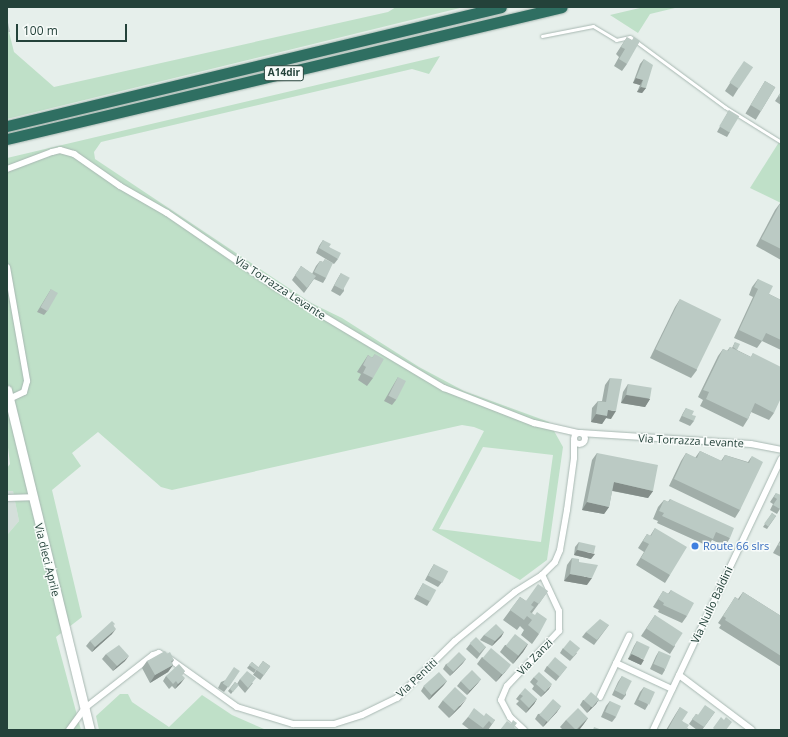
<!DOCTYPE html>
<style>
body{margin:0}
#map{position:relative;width:788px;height:737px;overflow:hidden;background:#e6efeb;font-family:"Open Sans",sans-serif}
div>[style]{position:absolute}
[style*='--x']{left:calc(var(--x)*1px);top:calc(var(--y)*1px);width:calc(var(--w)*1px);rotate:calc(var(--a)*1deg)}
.built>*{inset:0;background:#d4dfda}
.green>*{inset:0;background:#bfe0c8}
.roads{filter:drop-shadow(0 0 1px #a8b8b2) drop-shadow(0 0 1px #a8b8b2)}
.lane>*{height:3px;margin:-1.5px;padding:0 1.5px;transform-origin:1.5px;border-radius:1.5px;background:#fff}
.street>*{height:6px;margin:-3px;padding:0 3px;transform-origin:3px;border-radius:3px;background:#fff}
.street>.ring{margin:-3px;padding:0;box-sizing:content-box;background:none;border:6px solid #fff;border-radius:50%}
.secondary>*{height:9px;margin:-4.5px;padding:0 4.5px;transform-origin:4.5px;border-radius:4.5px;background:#fff}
.highway>*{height:11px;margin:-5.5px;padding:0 5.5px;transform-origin:5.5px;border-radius:5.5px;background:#2f6f62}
.wall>*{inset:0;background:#a1aea9;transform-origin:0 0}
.shaded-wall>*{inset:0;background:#838d89}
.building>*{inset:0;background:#bbcac4;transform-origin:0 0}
.dots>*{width:11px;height:11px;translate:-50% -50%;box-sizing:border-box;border:2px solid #f7fbf9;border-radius:50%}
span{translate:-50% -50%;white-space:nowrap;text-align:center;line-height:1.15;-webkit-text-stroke:3px #f7fbf9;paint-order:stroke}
.shield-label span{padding:1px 3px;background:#f7fbf9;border:1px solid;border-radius:3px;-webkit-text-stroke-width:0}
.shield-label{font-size:10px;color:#24423a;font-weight:700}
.street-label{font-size:11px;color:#24423a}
.shop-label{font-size:11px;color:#366cbe}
.left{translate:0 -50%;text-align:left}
.frame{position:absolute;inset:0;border:8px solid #24423a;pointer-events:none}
.scale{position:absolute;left:16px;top:24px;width:111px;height:18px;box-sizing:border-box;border:2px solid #24423a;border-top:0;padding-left:5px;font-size:12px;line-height:14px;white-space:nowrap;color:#24423a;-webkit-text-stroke:3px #f7fbf9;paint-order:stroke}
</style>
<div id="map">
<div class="built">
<i style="clip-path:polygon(13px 490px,19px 521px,7px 535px,7px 491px)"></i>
</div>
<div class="green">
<i style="clip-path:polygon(396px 7px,464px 7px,7px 119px,7px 24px,14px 52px,54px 87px,388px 12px)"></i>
<i style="clip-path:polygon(644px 7px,679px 7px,650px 14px,638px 33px,610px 15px)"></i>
<i style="clip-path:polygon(evenodd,440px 56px,429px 74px,412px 69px,101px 142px,94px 152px,95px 159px,311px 303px,342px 318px,419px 367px,464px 391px,549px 422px,563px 447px,547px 560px,520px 580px,432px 530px,484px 431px,474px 427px,462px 425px,172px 490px,161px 487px,98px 432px,72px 453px,81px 466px,52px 490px,82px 617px,56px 637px,81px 730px,7px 730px,7px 535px,19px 521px,13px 491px,7px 491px,7px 468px,10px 464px,7px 439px,7px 158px,440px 56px,483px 447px,553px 455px,541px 542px,439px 529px,483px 447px)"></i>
<i style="clip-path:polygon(781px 139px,781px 203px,750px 188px)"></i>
<i style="clip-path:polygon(120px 694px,128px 694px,132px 702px,169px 727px,202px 695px,232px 715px,264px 729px,99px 730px,96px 716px)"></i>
</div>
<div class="roads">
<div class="lane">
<i style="--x:542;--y:36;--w:52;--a:-11.1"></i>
<i style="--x:593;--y:26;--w:27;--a:31"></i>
<i style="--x:616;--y:40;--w:14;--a:-12"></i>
<i style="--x:630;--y:37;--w:118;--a:36.4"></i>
<i style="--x:725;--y:107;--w:66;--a:32"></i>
</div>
<div class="street">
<i style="--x:7;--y:169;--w:48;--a:-20.7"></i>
<i style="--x:52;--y:152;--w:8;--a:-14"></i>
<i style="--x:60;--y:150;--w:15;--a:16"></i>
<i style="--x:74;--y:154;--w:56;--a:34.8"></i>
<i style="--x:120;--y:186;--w:54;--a:29.9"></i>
<i style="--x:167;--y:213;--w:131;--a:34.4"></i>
<i style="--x:275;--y:287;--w:197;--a:30.9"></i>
<i style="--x:444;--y:388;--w:97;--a:21.3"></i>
<i style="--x:534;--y:423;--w:45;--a:12.8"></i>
<i style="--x:7;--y:267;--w:116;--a:80"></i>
<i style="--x:27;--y:381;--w:11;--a:105"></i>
<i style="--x:24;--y:392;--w:17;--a:155"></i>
<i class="ring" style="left:573.5px;top:432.5px;width:5px;height:5px"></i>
<i style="--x:580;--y:433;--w:171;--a:3.7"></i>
<i style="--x:751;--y:444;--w:31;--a:11"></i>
<i style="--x:7;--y:498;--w:24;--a:-2"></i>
<i style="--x:616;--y:663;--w:62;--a:24.9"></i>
<i style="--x:679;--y:675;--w:91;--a:37"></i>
<i style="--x:600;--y:697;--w:68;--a:-64.6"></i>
<i style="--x:69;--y:730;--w:27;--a:-54"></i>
<i style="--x:85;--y:708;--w:86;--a:-37.9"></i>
<i style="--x:153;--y:655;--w:6;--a:-18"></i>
<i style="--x:159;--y:653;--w:14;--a:30"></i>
<i style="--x:171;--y:660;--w:81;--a:35.5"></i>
<i style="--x:237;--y:707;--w:59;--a:16.9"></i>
<i style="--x:293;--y:724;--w:41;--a:0"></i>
<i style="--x:334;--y:724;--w:29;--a:-18"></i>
<i style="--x:362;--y:715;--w:39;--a:-26"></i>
<i style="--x:397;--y:698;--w:81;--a:-44.5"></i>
<i style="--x:455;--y:641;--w:77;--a:-39.2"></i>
<i style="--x:515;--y:592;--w:32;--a:-32"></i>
<i style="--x:542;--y:575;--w:18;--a:-45"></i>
<i style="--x:555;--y:562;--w:13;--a:-67"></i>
<i style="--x:560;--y:550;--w:41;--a:-80.1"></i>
<i style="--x:567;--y:510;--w:52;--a:-82.3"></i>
<i style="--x:574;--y:458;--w:17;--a:-90"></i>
<i style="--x:524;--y:730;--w:19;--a:-137"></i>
<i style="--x:510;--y:717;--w:19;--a:-118"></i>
<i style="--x:501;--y:700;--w:15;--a:-67"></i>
<i style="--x:507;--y:686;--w:76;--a:-46.6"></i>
<i style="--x:559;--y:631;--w:20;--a:-90"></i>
<i style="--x:559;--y:611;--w:40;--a:-115"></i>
<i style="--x:653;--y:730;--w:300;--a:-64.7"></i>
</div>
<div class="secondary">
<i style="--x:7;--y:390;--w:350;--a:76.3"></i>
</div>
<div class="highway">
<i style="--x:7;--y:126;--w:508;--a:-13.54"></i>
<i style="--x:7;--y:139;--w:570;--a:-13.38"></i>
</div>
</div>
<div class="wall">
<i style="clip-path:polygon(627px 37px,627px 64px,622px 71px,614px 66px,619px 57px,616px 54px)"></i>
<i style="clip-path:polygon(644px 59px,646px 88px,642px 93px,637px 92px,640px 85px,633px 83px,640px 64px)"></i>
<i style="clip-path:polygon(739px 69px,738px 89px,733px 97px,725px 91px)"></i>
<i style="left:765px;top:81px;width:12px;height:38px;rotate:31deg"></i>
<i style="clip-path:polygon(781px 92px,781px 105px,775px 101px)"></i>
<i style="clip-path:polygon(729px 110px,730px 132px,727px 137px,717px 132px)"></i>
<i style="clip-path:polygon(781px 202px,781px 260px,756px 246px,775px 210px)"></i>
<i style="clip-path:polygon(323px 240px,329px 247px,338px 259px,334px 264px,316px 253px,319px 246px)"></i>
<i style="clip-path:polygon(325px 259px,326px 278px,323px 283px,314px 279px,304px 293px,292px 280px,301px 266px,312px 274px,316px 266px,320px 261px,323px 262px)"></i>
<i style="clip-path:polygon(341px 273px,344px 291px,340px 296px,331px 291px,338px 278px)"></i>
<i style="clip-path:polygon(758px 279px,769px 294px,781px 300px,781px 350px,762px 341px,757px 348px,734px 338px,753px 297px,749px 295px,752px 287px)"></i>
<i style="clip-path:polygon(51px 289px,48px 310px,44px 315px,37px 312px)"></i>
<i style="clip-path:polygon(680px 299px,697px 370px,691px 378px,650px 358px,675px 307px)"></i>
<i style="clip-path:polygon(735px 342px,737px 350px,751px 357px,753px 353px,774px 413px,769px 420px,751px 412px,748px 419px,743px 427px,700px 406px,703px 400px,698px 397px,718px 356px,723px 349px,727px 351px,730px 347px,732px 348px)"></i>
<i style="clip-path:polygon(375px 354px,373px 378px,367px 386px,358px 380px,361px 374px,357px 372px,368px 355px,372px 358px)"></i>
<i style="clip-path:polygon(398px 377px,396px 400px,392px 405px,384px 401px,395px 382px)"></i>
<i style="clip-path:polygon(610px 378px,611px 419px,606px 418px,602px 424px,591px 422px,592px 408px,598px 401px,602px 401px,605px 385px)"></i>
<i style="clip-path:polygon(628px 384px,650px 399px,645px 407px,621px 403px,623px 392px)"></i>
<i style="clip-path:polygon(686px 408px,692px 415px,694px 421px,690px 426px,679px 421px,683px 413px)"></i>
<i style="clip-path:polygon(700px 451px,721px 461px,725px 455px,748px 462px,752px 456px,740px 510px,735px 518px,669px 486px,681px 461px,686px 453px,695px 458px)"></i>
<i style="clip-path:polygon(597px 453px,653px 491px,648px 498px,612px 491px,609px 507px,604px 514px,582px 510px,592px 460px)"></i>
<i style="clip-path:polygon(776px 493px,781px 507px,777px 514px,770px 510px,773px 504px,770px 502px)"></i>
<i style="clip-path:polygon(670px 499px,730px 538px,725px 546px,712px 540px,708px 546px,657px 523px,658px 521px,653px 519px,658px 507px,664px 500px,668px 502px)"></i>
<i style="clip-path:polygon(772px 513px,776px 516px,767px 529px,763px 527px)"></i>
<i style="clip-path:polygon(655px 528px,670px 575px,665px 583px,636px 565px,644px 552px,638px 548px,647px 534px,650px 536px)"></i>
<i style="clip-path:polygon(781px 539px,781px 557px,773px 553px)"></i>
<i style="clip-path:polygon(579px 542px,591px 559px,574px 555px,575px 547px)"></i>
<i style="clip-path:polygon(572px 558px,579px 562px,587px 585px,564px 581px,567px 565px)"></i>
<i style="clip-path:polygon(434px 564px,442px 582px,438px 587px,425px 580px,431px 569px)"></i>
<i style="clip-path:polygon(423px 583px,430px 601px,427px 606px,414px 599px)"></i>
<i style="clip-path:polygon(671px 590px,687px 616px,682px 623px,658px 612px,659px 610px,653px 607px,663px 591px,668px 594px)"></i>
<i style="clip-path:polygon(548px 591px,532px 613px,539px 634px,532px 644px,521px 635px,524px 630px,520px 626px,517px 630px,503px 620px,520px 597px,526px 601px)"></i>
<i style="clip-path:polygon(743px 592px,781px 616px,781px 667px,719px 628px,721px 625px,718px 623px,730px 605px,735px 597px,738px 599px)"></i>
<i style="clip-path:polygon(655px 615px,675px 646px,670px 654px,641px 636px)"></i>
<i style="clip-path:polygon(115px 624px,113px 626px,112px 634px,92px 652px,86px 646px,90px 641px)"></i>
<i style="clip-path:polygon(609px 625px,594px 645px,582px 637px,586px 632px)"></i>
<i style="clip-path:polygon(504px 632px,501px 637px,492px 646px,480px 640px,484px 635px)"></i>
<i style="clip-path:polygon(637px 641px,641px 665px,628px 659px,634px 646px)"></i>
<i style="clip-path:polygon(470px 644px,486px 647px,477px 659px,466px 649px)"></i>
<i style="clip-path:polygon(528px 644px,523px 652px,513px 664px,500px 652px,505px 645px)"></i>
<i style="clip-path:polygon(563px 648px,577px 653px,570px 661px,560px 653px)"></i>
<i style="clip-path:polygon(659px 651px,665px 670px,662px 675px,650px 669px,656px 656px)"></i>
<i style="clip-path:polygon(106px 654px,125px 661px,113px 671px,102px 659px)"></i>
<i style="clip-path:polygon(167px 654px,174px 660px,172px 663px,173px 665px,168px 672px,150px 683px,142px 668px,147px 661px)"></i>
<i style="clip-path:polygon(482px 657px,505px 672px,496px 682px,477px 664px)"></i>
<i style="clip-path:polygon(466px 659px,462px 664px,450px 676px,443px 669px,446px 664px)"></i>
<i style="left:263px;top:661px;width:9px;height:17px;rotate:36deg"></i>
<i style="clip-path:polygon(252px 662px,258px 667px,254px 673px,247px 668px)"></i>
<i style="clip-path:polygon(547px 666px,567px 667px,556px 681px,544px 671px)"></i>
<i style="clip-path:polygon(185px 671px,182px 675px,181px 683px,175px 689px,172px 686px,169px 689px,163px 681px,166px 676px)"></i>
<i style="clip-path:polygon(236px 676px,224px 692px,218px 688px,221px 682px)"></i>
<i style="clip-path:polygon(622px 676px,626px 695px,622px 700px,612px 695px,618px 682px)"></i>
<i style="clip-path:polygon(534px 677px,549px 689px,541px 697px,532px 689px,534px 686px,530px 682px)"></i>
<i style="clip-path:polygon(240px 679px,253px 683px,245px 693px,238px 685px,231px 694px,228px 691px,235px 682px,237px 684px)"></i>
<i style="clip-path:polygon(481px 679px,477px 684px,467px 695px,457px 686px,461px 681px)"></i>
<i style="clip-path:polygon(447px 681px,443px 686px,429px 700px,421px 691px,424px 686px)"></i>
<i style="clip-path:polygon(644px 687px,648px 705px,645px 710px,634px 704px,640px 692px)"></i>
<i style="clip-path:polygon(520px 694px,537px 699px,534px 704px,526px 713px,516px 704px,519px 701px,516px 699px)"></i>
<i style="clip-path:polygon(599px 699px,596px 704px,587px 713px,580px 705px,583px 700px)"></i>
<i style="clip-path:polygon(443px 700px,461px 706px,449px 718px,438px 707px)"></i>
<i style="clip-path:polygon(610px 701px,616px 717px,612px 722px,601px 717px,606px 706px)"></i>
<i style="clip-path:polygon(680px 707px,682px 721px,687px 728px,690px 730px,666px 730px,675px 715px)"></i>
<i style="clip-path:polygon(557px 712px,543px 727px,535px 719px,538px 714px)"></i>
<i style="clip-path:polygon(715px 712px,702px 730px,697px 730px,689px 724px,696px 714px,698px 715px)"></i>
<i style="clip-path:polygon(484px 716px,495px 720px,488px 730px,485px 730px,484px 729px,483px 730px,470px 730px,462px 724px,468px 717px)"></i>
<i style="clip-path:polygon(588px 718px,583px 725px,579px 730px,563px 730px,560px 727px,566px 720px)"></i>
</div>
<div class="shaded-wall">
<i style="clip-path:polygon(636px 78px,643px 80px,640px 85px,633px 83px)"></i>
<i style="clip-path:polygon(641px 87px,646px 88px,642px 93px,637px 92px)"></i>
<i style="clip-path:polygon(626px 395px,650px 399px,645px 407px,621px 403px)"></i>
<i style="clip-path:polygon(608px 410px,616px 411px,611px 419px,606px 418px,602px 424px,591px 422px,596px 414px)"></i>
<i style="clip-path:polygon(614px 482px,653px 491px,648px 498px,609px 490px)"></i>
<i style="clip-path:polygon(587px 502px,609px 507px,604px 514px,582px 510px)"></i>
<i style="clip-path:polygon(577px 550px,595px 554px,591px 559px,574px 555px)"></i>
<i style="clip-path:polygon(570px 574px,592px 578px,587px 585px,564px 581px)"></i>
<i style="clip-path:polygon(116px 629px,112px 634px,92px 652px,95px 647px)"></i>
<i style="clip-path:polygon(504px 632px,501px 637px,492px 646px,495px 641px)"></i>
<i style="clip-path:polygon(528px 644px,523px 652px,513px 664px,518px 656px)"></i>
<i style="clip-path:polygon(632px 654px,644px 660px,641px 665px,628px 659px)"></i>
<i style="clip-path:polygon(129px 656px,125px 661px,113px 671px,117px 666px)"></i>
<i style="clip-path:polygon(466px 659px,462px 664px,450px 676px,454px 671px)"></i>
<i style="clip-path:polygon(173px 665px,168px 672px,150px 683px,155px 675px)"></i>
<i style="clip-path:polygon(511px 665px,505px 672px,496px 682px,501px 675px)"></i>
<i style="clip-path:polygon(185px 678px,181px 683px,175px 689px,178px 684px)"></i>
<i style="clip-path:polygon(481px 679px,477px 684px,467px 695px,470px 690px)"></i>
<i style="clip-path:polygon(447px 681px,443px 686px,429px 700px,432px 695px)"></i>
<i style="clip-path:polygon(552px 684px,549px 689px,541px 697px,545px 692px)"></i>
<i style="clip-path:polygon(467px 698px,461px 706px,449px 718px,455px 711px)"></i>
<i style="clip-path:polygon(537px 699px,534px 704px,526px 713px,529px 708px)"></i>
<i style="clip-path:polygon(599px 699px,596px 704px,587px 713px,591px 707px)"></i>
<i style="clip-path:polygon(561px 706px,557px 712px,543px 727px,546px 722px)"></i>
<i style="clip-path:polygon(588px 718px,583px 725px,579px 730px,577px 730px)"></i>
</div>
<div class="building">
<i style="clip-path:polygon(7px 18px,10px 32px,7px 32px)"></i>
<i style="clip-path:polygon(627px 37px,632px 40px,634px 37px,640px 41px,627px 64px,619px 59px,625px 49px,621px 47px)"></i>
<i style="clip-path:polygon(644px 59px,653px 65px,646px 88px,641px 87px,643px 80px,636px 78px)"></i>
<i style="left:744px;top:61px;width:11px;height:26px;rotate:34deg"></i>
<i style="left:765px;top:81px;width:12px;height:28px;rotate:31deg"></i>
<i style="clip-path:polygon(781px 92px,781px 97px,778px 96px)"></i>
<i style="left:729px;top:110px;width:12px;height:19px;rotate:31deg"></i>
<i style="clip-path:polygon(781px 202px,781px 249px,761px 239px)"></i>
<i style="clip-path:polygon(323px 240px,331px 244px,329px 247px,341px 253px,338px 259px,319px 248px)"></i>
<i style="clip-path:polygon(325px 259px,333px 263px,326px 278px,314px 272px,320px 261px,323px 262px)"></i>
<i style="clip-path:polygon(301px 266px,316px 276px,307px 288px,295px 275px)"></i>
<i style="left:341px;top:273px;width:10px;height:14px;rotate:29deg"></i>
<i style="clip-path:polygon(758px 279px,773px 286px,769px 294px,781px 300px,781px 340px,766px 333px,762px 341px,739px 330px,758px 289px,754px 287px)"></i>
<i style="left:51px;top:289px;width:8px;height:21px;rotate:30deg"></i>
<i style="left:680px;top:299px;width:46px;height:56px;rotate:26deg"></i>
<i style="clip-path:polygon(735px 342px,740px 344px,737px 350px,733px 347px)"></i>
<i style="clip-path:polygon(730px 347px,751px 357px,753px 353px,781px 367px,781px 398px,774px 413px,755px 403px,748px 419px,706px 399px,709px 392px,703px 390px,723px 349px,728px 351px)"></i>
<i style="clip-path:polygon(375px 354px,384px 359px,373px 378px,363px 373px,366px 367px,363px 365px,368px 355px,372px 358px)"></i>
<i style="left:398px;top:377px;width:9px;height:21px;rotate:27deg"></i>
<i style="clip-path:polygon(610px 378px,622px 379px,616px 411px,608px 410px,607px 416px,596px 414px,598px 401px,606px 402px)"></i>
<i style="left:628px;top:384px;width:24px;height:11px;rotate:9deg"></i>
<i style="clip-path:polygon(686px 408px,694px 411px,692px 415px,696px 416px,694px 421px,682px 416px)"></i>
<i style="clip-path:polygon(700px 451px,722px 461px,725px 455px,749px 463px,752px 456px,763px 462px,740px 510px,674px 479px,686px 453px,697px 458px)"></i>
<i style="clip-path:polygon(597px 453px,658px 465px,653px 491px,614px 482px,609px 507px,587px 502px)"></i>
<i style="clip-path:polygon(776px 493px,781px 495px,781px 507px,780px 509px,773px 505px,777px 499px,774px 497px)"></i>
<i style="clip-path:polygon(670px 499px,734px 528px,730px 538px,716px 532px,713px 539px,662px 516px,664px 513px,659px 511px,664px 500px,669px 502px)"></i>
<i style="left:772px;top:513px;width:5px;height:13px;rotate:37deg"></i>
<i style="clip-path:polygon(655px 528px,687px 547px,670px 575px,641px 558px,649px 544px,643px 541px,647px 534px,651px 536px)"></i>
<i style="clip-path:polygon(781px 541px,781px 547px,778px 545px)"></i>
<i style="left:579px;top:542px;width:17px;height:8px;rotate:13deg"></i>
<i style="clip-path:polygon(572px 558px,579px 559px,579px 562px,598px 565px,592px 578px,570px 574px)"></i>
<i style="left:434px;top:564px;width:16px;height:13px;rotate:27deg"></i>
<i style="left:423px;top:583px;width:15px;height:13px;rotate:28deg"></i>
<i style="clip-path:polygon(538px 584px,548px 591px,539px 604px,534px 601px,531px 605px,534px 607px,530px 612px,535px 615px,537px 612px,547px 619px,539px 634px,528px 625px,532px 620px,527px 616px,524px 620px,510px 610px,520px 597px,526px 601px)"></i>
<i style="clip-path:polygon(671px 590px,694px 603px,687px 616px,663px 605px,664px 603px,658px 599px,663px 591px,669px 594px)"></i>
<i style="clip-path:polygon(743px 592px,781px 616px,781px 656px,725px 620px,726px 618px,723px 616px,735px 597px,739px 600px)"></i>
<i style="left:655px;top:615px;width:33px;height:16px;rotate:33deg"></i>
<i style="clip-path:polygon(600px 619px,609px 625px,597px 640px,586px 632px)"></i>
<i style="clip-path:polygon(112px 621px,115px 624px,113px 625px,116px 629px,95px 647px,90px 641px)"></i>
<i style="clip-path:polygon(496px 624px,504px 632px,495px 641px,484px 635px)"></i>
<i style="left:515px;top:634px;width:16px;height:15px;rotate:38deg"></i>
<i style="left:476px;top:637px;width:14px;height:9px;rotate:45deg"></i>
<i style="left:570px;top:640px;width:13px;height:11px;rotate:39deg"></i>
<i style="left:637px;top:641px;width:14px;height:14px;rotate:25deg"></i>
<i style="clip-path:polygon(119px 645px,129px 656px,117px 666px,106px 654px)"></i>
<i style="left:491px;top:648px;width:26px;height:13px;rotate:40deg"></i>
<i style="clip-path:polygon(165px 651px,167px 654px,170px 652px,174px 660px,171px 661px,173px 665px,155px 675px,147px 661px)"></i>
<i style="left:659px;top:651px;width:13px;height:14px;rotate:23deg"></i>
<i style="left:459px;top:652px;width:10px;height:18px;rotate:45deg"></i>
<i style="left:555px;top:657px;width:16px;height:12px;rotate:40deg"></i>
<i style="left:263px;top:661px;width:9px;height:11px;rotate:36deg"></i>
<i style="clip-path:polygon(252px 662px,258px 667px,256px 670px,249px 665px)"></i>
<i style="clip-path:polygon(179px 664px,185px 671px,182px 675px,185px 678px,178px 684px,176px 681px,173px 684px,166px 676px)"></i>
<i style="left:234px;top:667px;width:7px;height:20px;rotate:34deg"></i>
<i style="left:472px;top:670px;width:13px;height:16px;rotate:45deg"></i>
<i style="clip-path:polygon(247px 671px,256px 678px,248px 688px,240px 679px)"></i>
<i style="left:439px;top:672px;width:12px;height:21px;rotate:48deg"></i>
<i style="clip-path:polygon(539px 672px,552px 684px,545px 692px,536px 684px,538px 681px,534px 677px)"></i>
<i style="left:622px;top:676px;width:11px;height:16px;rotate:27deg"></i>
<i style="clip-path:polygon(235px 682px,239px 685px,233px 692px,230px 689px)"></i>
<i style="left:455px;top:687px;width:16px;height:18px;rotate:43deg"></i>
<i style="left:644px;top:687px;width:12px;height:14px;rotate:24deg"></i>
<i style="clip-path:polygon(525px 688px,537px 699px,529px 708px,520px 699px,523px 696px,520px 694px)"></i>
<i style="left:591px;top:692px;width:11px;height:11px;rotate:41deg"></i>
<i style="left:553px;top:699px;width:11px;height:21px;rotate:41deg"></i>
<i style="left:610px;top:701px;width:12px;height:12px;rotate:24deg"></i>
<i style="clip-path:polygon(705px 705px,715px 712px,704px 727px,692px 719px,696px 714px,698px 715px)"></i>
<i style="clip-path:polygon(680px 707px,688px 712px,682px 721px,689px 725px,687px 728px,690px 730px,670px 730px,668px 729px)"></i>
<i style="clip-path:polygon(474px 708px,484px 716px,486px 713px,495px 720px,492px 724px,489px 721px,483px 728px,468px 717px)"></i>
<i style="left:578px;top:708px;width:14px;height:17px;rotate:45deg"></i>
<i style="clip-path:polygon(721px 717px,724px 720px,726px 717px,732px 722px,726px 730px,715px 730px,713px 728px)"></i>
<i style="clip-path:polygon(513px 720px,517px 723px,514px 727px,516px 729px,516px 730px,500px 730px,507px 721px,511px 724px)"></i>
<i style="clip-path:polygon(594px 727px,602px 730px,593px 730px)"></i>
</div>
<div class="dots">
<i style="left:695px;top:546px;background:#3f7fe0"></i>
</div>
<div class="shield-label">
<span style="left:284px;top:73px">A14dir</span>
</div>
<div class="street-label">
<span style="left:280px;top:288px;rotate:33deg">Via Torrazza Levante</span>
<span style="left:691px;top:441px;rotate:3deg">Via Torrazza Levante</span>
<span style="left:47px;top:560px;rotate:76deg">Via dieci Aprile</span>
<span style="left:712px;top:605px;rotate:-65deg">Via Nullo Baldini</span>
<span style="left:535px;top:657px;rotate:-46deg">Via Zanzi</span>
<span style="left:417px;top:678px;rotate:-43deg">Via Pentiti</span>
</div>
<div class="shop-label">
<span class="left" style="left:703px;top:546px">Route 66 slrs</span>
</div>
<div class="frame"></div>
<div class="scale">100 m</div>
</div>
